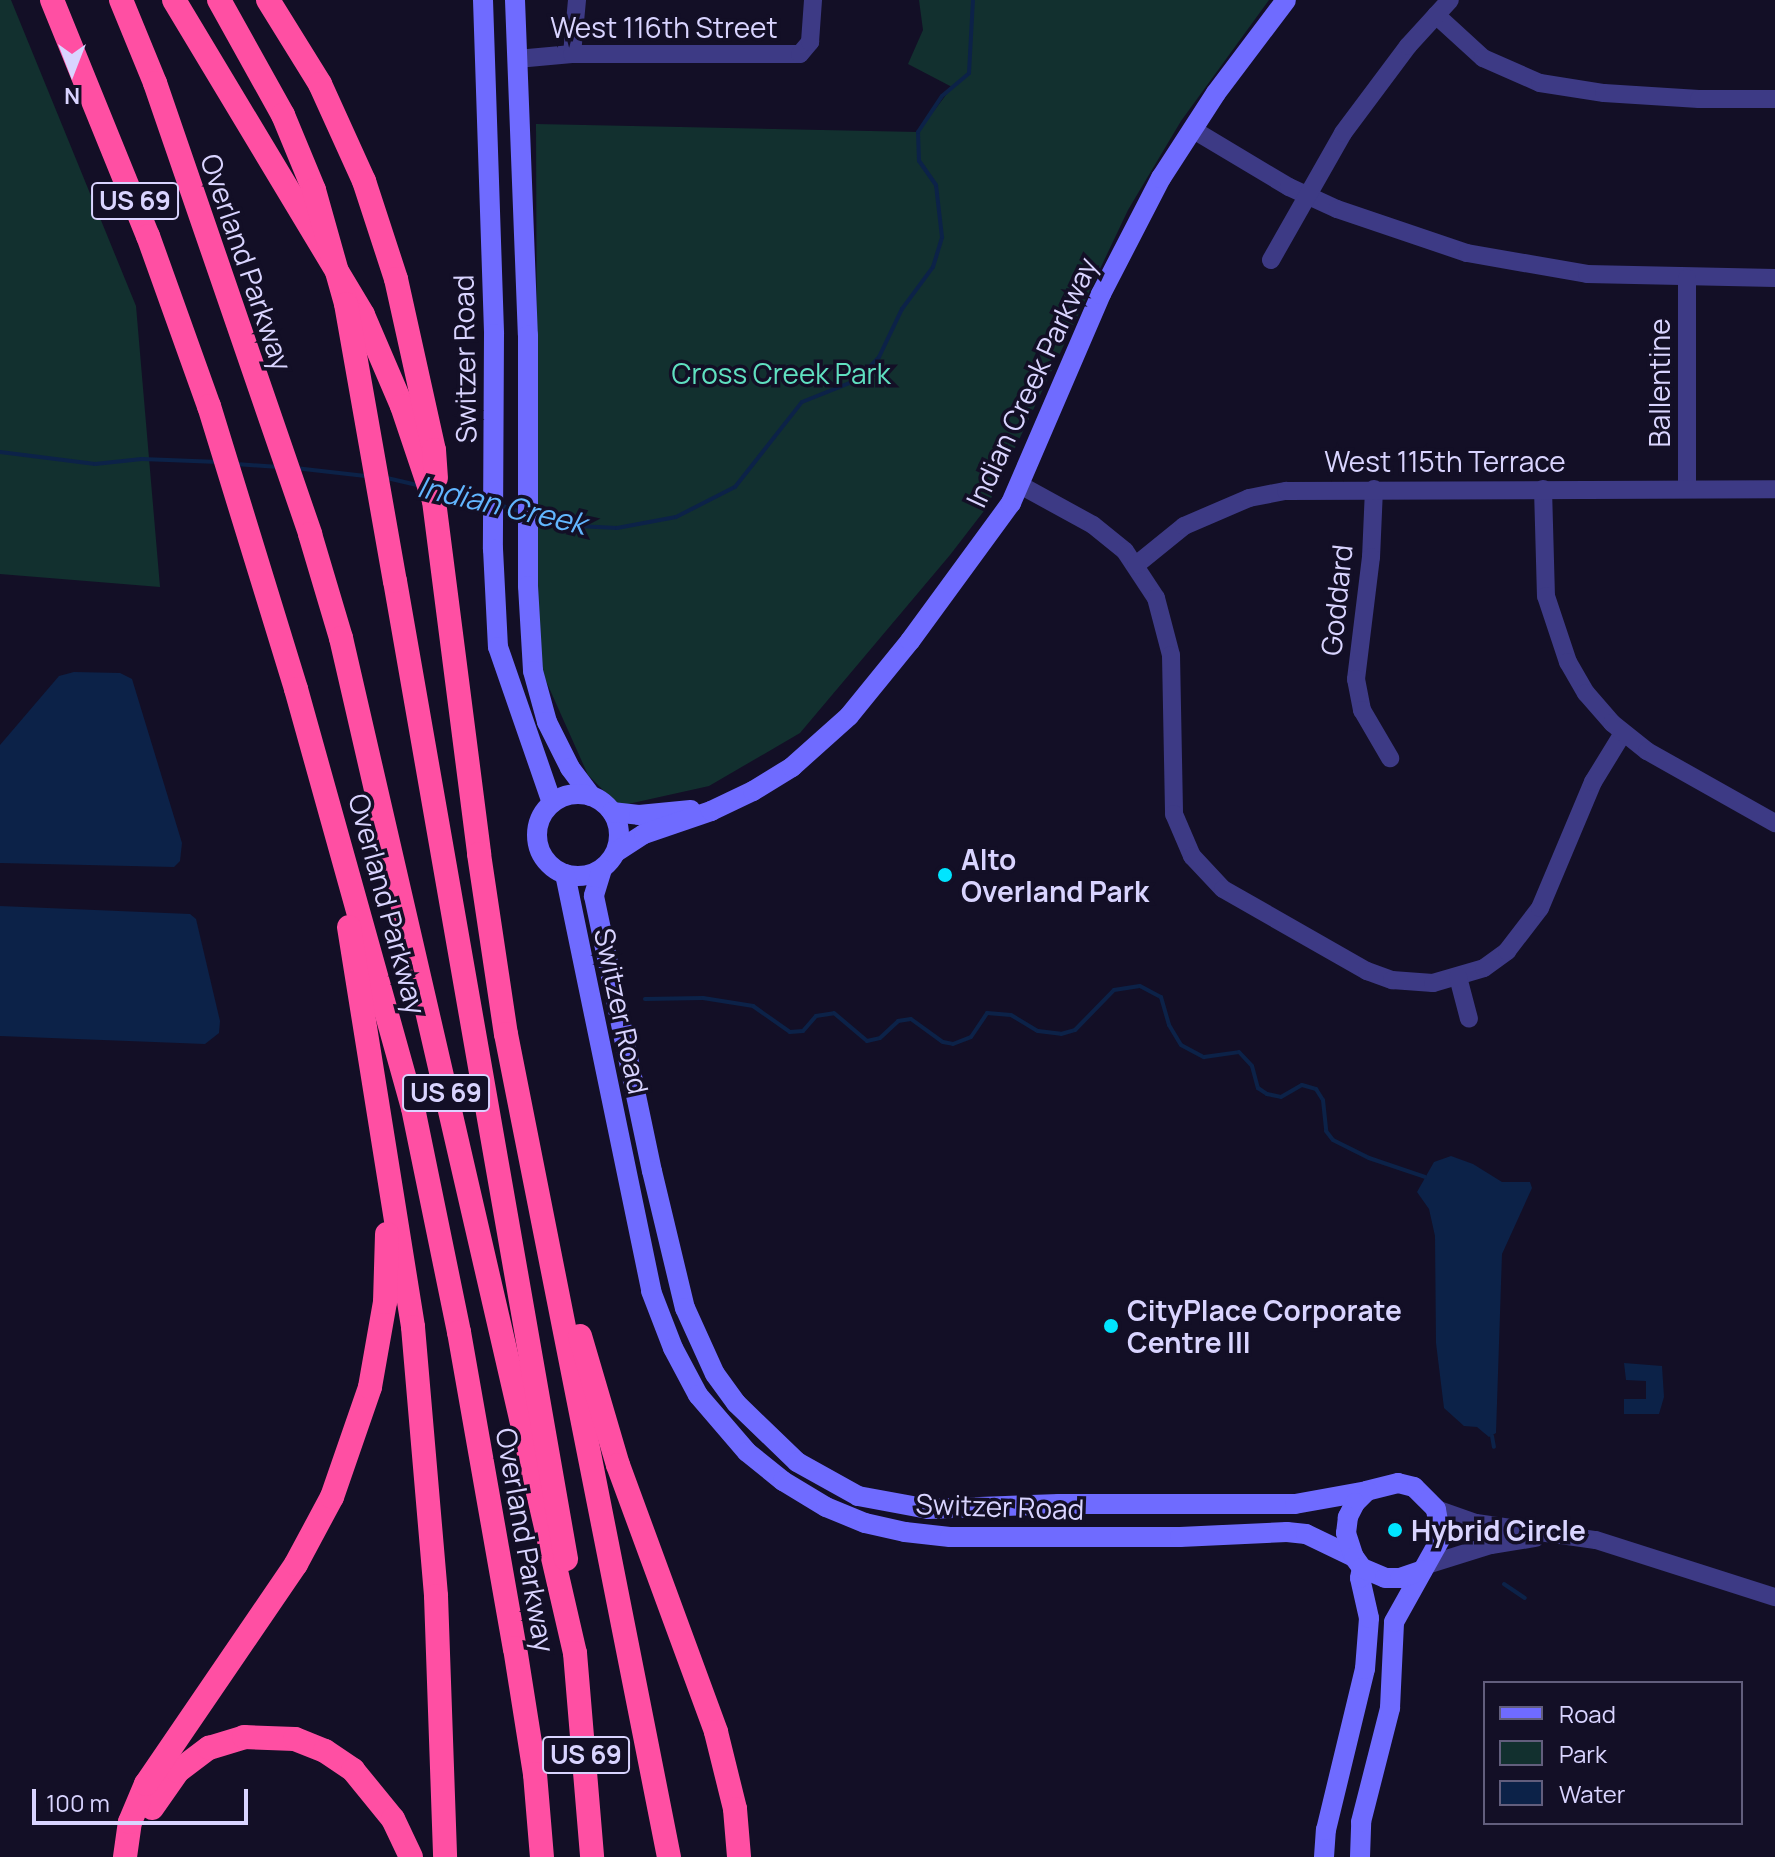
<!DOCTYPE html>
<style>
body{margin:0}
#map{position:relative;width:1775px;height:1857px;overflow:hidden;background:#130f26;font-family:Manrope,sans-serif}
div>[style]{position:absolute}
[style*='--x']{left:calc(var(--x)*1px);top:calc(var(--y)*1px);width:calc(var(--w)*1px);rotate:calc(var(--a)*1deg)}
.green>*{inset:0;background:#12302f}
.water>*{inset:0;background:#0c2248}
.stream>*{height:4px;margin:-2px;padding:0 2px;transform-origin:2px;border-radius:2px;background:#0c2248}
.street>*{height:18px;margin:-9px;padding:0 9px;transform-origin:9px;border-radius:9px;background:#3d3a85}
.secondary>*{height:20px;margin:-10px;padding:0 10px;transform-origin:10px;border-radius:10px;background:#6f6bff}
.secondary>.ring{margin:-10px;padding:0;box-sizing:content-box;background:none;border:20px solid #6f6bff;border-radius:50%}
.highway>*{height:24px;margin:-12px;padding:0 12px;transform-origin:12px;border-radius:12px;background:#ff4fa3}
.highway-bridge>*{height:24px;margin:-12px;padding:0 12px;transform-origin:12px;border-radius:12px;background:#ff4fa3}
.dots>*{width:22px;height:22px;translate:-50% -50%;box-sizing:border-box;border:4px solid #130f26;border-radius:50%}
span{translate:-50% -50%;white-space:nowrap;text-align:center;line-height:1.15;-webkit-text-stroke:7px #130f26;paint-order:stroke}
.shield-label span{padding:2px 6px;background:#130f26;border:2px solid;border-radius:6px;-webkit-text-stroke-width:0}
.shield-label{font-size:26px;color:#d9d4ff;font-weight:700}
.street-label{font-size:28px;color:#d9d4ff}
.park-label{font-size:28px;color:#5fe0c0}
.poi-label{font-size:28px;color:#d9d4ff;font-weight:700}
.left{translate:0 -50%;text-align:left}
.water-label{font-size:30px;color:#62b6ff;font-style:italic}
.legend{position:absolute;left:1483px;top:1681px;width:260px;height:144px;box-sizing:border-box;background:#130f26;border:2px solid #625e7d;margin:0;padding:10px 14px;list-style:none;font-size:24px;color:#d9d4ff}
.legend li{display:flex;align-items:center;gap:16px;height:40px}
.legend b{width:40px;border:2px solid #625e7d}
.north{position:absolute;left:32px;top:32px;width:80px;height:80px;-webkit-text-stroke:6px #130f26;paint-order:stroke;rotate:180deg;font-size:22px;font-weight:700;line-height:32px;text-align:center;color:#d9d4ff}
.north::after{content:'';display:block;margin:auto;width:28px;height:36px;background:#d9d4ff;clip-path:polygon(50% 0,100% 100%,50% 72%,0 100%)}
.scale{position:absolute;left:32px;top:1789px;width:216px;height:36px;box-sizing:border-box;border:4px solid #d9d4ff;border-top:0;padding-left:10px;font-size:24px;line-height:28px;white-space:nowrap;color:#d9d4ff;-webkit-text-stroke:6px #130f26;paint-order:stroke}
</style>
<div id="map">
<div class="green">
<i style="clip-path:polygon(0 0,11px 0,136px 306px,160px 587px,0 574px)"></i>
<i style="clip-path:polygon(919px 0,1269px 0,1181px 121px,1128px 210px,987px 507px,950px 555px,800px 733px,709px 786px,619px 806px,588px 775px,538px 663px,536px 124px,918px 132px,952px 87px,908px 64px,923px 30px)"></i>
</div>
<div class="water">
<i style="clip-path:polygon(74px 672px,120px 673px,132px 679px,182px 843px,180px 861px,174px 867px,0 863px,0 745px,59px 676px)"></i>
<i style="clip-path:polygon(0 906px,190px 914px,196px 919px,220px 1021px,219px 1033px,205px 1044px,0 1036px)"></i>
<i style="clip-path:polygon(1451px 1156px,1473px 1164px,1502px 1182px,1530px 1182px,1532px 1188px,1502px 1254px,1496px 1433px,1489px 1437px,1477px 1427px,1464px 1426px,1444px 1408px,1436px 1343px,1435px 1236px,1429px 1209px,1417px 1192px,1434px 1162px)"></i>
<i style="clip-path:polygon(1624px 1363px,1662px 1366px,1664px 1397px,1659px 1414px,1624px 1414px,1624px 1399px,1646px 1399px,1646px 1381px,1626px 1380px)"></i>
</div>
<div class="stream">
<i style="--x:0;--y:452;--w:96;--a:7.2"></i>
<i style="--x:95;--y:464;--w:47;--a:-6.1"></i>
<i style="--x:142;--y:459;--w:77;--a:2.2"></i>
<i style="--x:236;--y:464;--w:43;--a:4"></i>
<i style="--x:295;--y:468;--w:71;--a:6.4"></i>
<i style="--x:387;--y:478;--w:32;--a:13"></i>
<i style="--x:438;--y:489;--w:50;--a:13.8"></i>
<i style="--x:500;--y:505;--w:23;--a:18"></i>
<i style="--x:534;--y:516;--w:27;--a:20"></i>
<i style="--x:559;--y:525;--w:58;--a:3"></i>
<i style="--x:617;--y:528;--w:60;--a:-10.6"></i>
<i style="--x:676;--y:517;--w:66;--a:-27"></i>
<i style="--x:735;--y:487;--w:108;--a:-51.8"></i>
<i style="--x:802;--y:402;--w:59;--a:-21.8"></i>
<i style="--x:857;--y:380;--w:32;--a:-46"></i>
<i style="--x:879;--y:357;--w:53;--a:-64.4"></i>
<i style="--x:902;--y:309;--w:52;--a:-53.6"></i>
<i style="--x:933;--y:267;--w:31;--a:-73"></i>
<i style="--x:942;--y:237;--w:52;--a:-96.6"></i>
<i style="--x:936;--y:185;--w:29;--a:-125"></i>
<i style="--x:919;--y:161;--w:29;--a:-92"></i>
<i style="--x:918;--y:132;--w:43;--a:-56.3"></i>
<i style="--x:942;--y:96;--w:35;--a:-40"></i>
<i style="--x:969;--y:73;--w:73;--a:-86.9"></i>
<i style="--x:645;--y:999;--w:58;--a:-1"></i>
<i style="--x:703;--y:998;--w:51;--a:9.1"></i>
<i style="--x:753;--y:1006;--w:45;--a:35.1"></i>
<i style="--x:790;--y:1032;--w:13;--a:-4"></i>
<i style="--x:803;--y:1031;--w:20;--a:-49"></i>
<i style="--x:816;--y:1016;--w:18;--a:-9"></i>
<i style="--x:834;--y:1013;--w:43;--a:40.3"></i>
<i style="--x:867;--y:1041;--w:13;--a:-13"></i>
<i style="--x:880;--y:1038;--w:25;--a:-43"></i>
<i style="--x:898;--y:1021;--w:13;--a:-9"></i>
<i style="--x:911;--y:1019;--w:39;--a:36"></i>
<i style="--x:943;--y:1042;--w:10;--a:11"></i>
<i style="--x:953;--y:1044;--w:19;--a:-21"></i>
<i style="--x:971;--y:1037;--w:29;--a:-56"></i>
<i style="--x:987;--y:1013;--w:24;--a:5"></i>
<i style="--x:1011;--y:1015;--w:31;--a:31"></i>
<i style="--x:1038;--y:1031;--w:23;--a:7"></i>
<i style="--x:1061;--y:1034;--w:15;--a:-16"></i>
<i style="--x:1075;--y:1030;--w:56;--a:-45.7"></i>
<i style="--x:1114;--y:990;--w:26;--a:-9"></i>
<i style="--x:1140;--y:986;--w:24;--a:28"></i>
<i style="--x:1161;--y:997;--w:29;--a:74"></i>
<i style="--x:1169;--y:1025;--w:23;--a:59"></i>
<i style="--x:1181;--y:1045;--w:26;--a:28"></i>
<i style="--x:1204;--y:1057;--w:35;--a:-8"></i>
<i style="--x:1239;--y:1052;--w:19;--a:47"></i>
<i style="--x:1252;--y:1066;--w:23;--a:75"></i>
<i style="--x:1258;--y:1088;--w:11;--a:34"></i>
<i style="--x:1267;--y:1094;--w:14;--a:12"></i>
<i style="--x:1281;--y:1097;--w:24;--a:-30"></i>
<i style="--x:1302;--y:1085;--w:15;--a:16"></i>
<i style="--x:1316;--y:1089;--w:13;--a:58"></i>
<i style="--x:1323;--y:1100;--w:31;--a:84"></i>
<i style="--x:1326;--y:1131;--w:11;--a:52"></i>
<i style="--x:1333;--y:1140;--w:40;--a:26.6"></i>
<i style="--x:1369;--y:1158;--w:59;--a:18.7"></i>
<i style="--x:1492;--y:1436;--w:11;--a:80"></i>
<i style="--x:1504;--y:1584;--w:25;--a:34"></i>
</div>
<div class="street">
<i style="--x:1436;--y:15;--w:64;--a:42.5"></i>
<i style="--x:1483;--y:58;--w:62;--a:23.7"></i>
<i style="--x:1540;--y:83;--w:65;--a:8.9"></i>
<i style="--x:1604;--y:93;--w:95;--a:3.6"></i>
<i style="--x:1699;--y:99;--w:76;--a:0"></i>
<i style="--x:572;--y:54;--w:54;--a:-84.7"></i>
<i style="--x:517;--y:59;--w:55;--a:-5.2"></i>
<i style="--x:572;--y:54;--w:228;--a:0"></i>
<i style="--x:800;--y:54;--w:16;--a:-50"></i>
<i style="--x:810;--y:42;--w:42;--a:-85.9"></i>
<i style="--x:1192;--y:129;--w:113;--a:30.9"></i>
<i style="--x:1289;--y:187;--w:53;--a:24.6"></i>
<i style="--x:1337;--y:209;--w:137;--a:18.7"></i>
<i style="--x:1467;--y:253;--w:122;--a:9.9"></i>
<i style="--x:1587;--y:274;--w:188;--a:1.2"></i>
<i style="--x:1271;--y:260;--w:146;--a:-60.4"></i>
<i style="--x:1343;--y:133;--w:109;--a:-53.2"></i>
<i style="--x:1408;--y:46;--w:62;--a:-47.6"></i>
<i style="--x:1687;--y:278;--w:210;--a:90"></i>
<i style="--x:1020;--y:485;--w:83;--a:28.7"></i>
<i style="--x:1093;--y:525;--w:41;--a:39.1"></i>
<i style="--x:1125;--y:551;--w:56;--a:56.6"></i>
<i style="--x:1156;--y:598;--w:59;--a:75.3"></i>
<i style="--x:1171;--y:655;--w:159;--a:88.9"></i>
<i style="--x:1174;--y:814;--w:46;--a:66.8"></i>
<i style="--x:1192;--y:856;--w:45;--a:46.8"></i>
<i style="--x:1223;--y:889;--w:166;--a:29.7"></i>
<i style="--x:1367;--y:971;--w:27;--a:20"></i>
<i style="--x:1392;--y:980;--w:41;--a:4.2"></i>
<i style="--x:1433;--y:983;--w:53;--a:-16.4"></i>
<i style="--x:1484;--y:968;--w:29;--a:-36"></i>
<i style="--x:1507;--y:951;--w:54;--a:-52.5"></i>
<i style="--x:1540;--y:908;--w:137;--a:-67.2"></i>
<i style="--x:1593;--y:782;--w:57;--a:-58.5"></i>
<i style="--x:1374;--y:489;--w:68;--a:92.5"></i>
<i style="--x:1371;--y:557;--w:123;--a:97"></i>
<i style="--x:1356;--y:679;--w:32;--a:79"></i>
<i style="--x:1362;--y:710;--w:56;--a:59.7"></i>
<i style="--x:1543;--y:489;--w:107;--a:88.4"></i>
<i style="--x:1546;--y:596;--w:70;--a:71.6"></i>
<i style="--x:1568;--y:662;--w:36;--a:60"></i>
<i style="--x:1586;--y:693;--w:40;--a:49"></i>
<i style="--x:1612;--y:723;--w:45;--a:38.7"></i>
<i style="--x:1647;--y:751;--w:147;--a:29.4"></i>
<i style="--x:1136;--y:565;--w:62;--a:-39.1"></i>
<i style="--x:1184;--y:526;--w:71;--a:-23.3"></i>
<i style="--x:1249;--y:498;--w:38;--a:-11"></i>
<i style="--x:1286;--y:491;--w:489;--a:-0.2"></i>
<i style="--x:1458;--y:977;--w:43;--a:75.3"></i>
<i style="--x:1436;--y:1509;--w:42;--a:19.3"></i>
<i style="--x:1476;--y:1523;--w:121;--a:8.1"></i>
<i style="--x:1596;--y:1540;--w:188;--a:17.7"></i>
<i style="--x:1427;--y:1565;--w:67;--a:-17.4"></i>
<i style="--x:1491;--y:1545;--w:45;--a:-9"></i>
</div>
<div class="secondary">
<i style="--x:483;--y:0;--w:334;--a:88.1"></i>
<i style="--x:494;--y:334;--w:215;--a:90.3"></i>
<i style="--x:493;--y:549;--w:98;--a:87.1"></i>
<i style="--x:498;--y:647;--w:165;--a:70.9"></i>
<i style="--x:515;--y:0;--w:335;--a:87.8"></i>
<i style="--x:528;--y:335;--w:251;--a:90"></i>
<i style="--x:528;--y:586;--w:85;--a:86.6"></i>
<i style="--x:533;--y:671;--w:53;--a:74.6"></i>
<i style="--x:547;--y:722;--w:51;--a:63.4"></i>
<i style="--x:570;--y:768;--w:35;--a:53"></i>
<i class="ring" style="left:537px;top:794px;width:62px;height:62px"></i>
<i style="--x:612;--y:812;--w:27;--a:6"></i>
<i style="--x:639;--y:815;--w:52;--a:-5.5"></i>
<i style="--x:616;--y:852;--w:33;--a:-33"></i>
<i style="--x:644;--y:834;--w:71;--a:-18.9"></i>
<i style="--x:711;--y:811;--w:47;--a:-25.5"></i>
<i style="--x:753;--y:791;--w:46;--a:-31.6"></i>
<i style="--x:792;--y:767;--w:76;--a:-41.8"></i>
<i style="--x:849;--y:716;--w:97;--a:-50.9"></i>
<i style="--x:910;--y:641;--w:171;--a:-53.8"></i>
<i style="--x:1011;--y:503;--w:228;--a:-66.7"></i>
<i style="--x:1101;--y:294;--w:131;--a:-62.7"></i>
<i style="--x:1161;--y:178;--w:101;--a:-57.1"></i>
<i style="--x:1216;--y:93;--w:116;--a:-53"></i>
<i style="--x:602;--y:869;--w:28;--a:107"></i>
<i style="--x:594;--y:896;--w:281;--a:78.1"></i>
<i style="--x:652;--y:1171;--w:141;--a:76.5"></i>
<i style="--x:685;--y:1308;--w:72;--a:65.6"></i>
<i style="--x:715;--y:1374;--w:36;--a:54"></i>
<i style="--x:736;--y:1403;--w:85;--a:44"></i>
<i style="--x:797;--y:1462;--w:70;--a:29.1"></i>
<i style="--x:858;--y:1496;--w:71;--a:10.5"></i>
<i style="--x:928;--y:1509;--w:131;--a:-2.2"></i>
<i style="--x:1059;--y:1504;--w:236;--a:0"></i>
<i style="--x:1295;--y:1504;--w:73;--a:-10.2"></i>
<i style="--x:565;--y:874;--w:426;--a:78.3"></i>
<i style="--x:651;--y:1291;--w:61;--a:68.9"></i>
<i style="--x:673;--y:1348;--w:53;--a:62"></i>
<i style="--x:698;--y:1395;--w:75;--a:49.3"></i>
<i style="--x:747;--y:1452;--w:46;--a:38.9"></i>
<i style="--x:783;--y:1481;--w:50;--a:31.2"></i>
<i style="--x:826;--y:1507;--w:42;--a:22.3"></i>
<i style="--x:865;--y:1523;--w:41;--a:12.7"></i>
<i style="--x:905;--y:1532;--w:45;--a:6.3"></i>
<i style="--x:950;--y:1537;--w:230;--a:0"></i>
<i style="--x:1180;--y:1537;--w:107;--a:-2.7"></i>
<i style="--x:1287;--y:1532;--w:19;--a:6"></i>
<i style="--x:1306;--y:1534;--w:53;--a:25.6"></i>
<i style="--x:1324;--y:1857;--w:27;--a:-86"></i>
<i style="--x:1326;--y:1830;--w:166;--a:-76.4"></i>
<i style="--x:1365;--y:1669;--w:51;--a:-85.5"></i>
<i style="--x:1369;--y:1618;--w:41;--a:-102.7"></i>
<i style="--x:1360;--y:1578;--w:10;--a:-79"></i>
<i style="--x:1360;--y:1857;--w:35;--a:-88"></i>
<i style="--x:1361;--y:1822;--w:118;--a:-75.7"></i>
<i style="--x:1390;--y:1708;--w:86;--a:-87.3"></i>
<i style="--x:1394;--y:1622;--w:96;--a:-60.8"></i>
<i style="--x:1441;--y:1538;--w:29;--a:-100"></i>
<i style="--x:1436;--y:1509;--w:31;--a:-135"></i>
<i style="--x:1414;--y:1487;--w:16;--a:-166"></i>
<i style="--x:1398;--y:1483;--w:32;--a:166"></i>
<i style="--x:1367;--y:1491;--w:17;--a:135"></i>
<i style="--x:1355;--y:1503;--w:16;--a:117"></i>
<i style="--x:1348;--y:1517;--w:16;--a:97"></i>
<i style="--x:1346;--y:1533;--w:25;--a:72"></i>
<i style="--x:1354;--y:1557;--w:14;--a:54"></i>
<i style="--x:1362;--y:1568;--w:25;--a:23"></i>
<i style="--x:1385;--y:1578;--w:15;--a:0"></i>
<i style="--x:1400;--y:1578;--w:24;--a:-19"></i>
</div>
<div class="highway">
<i style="--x:52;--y:0;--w:255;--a:67.9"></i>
<i style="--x:148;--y:236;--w:181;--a:70.3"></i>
<i style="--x:209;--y:406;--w:296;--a:72.9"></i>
<i style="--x:296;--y:689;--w:435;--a:74.4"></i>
<i style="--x:413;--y:1108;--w:229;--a:78.4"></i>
<i style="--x:459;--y:1332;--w:321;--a:80"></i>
<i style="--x:515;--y:1648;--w:128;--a:81"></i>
<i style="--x:535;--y:1774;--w:83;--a:85.2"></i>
<i style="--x:121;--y:0;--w:90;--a:67.7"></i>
<i style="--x:155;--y:83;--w:477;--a:71"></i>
<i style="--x:310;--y:534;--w:109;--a:73.4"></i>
<i style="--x:341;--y:638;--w:1042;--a:77.02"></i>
<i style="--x:575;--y:1653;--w:205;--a:85.2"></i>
<i style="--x:174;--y:0;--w:367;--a:59"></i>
<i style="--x:363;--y:315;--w:99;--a:66.8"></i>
<i style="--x:402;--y:406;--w:100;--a:71.4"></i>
<i style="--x:434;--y:501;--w:356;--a:82.7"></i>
<i style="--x:479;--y:854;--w:182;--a:81.5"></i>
<i style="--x:506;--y:1034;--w:839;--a:78.8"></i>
<i style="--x:219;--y:0;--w:132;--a:60.9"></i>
<i style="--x:268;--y:0;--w:99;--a:58.2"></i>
<i style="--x:320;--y:84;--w:107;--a:65.6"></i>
<i style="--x:364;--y:181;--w:103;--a:71.9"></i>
<i style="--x:396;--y:279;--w:175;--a:77.5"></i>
<i style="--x:434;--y:450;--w:28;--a:86"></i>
<i style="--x:395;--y:581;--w:993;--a:80.08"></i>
<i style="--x:349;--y:927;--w:405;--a:80.9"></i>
<i style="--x:413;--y:1327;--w:270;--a:85.1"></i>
<i style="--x:436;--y:1596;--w:261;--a:88"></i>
<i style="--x:580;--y:1336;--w:134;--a:73.6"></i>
<i style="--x:618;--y:1465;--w:284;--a:69.8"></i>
<i style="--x:716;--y:1732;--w:79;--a:76.1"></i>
<i style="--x:735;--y:1809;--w:48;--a:85.2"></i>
<i style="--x:152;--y:1808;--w:45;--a:-54.9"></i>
<i style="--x:178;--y:1771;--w:39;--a:-37"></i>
<i style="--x:209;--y:1748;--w:37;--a:-17"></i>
<i style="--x:244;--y:1737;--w:51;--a:2.2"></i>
<i style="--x:295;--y:1739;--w:32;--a:22"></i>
<i style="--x:325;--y:1751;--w:34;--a:34"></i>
<i style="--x:353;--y:1770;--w:63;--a:50.8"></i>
<i style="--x:393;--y:1819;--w:42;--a:64.7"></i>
<i style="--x:125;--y:1857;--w:35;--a:-82"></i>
<i style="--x:130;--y:1822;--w:41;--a:-67.2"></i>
<i style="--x:146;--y:1784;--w:266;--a:-55.7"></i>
<i style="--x:296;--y:1564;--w:76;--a:-61.8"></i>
<i style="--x:332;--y:1497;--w:116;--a:-70.9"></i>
<i style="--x:370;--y:1387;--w:86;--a:-80"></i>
<i style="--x:385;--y:1302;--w:68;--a:-88.3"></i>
</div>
<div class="highway-bridge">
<i style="--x:283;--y:115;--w:81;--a:67.5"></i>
<i style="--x:314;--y:190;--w:118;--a:74.3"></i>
<i style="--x:346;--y:304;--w:281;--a:80"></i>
</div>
<div class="dots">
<i style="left:945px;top:875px;background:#00e5ff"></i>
<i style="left:1111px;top:1326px;background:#00e5ff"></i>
<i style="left:1395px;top:1530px;background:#00e5ff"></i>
</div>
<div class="shield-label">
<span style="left:135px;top:201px">US 69</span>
<span style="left:446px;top:1093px">US 69</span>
<span style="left:586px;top:1755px">US 69</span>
</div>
<div class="street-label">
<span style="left:664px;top:27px">West 116th Street</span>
<span style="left:247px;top:262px;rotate:71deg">Overland Parkway</span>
<span style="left:464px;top:359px;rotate:-91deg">Switzer Road</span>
<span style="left:1031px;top:382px;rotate:-65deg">Indian Creek Parkway</span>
<span style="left:1659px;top:383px;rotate:-90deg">Ballentine</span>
<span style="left:1445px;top:461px">West 115th Terrace</span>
<span style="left:1336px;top:600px;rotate:-84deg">Goddard</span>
<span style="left:388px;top:904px;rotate:75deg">Overland Parkway</span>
<span style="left:622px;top:1011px;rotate:78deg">Switzer Road</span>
<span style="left:1000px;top:1506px;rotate:2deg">Switzer Road</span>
<span style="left:526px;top:1540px;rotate:80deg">Overland Parkway</span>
</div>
<div class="park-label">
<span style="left:781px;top:373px">Cross Creek Park</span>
</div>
<div class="poi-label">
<span class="left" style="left:961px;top:875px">Alto<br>Overland Park</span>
<span class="left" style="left:1127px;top:1326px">CityPlace Corporate<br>Centre III</span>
<span class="left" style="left:1411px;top:1530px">Hybrid Circle</span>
</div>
<div class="water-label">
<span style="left:502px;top:505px;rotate:13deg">Indian Creek</span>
</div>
<ul class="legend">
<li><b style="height:10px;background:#6f6bff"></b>Road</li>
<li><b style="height:22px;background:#12302f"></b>Park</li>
<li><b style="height:22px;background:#0c2248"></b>Water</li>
</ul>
<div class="north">N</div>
<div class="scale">100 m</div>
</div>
